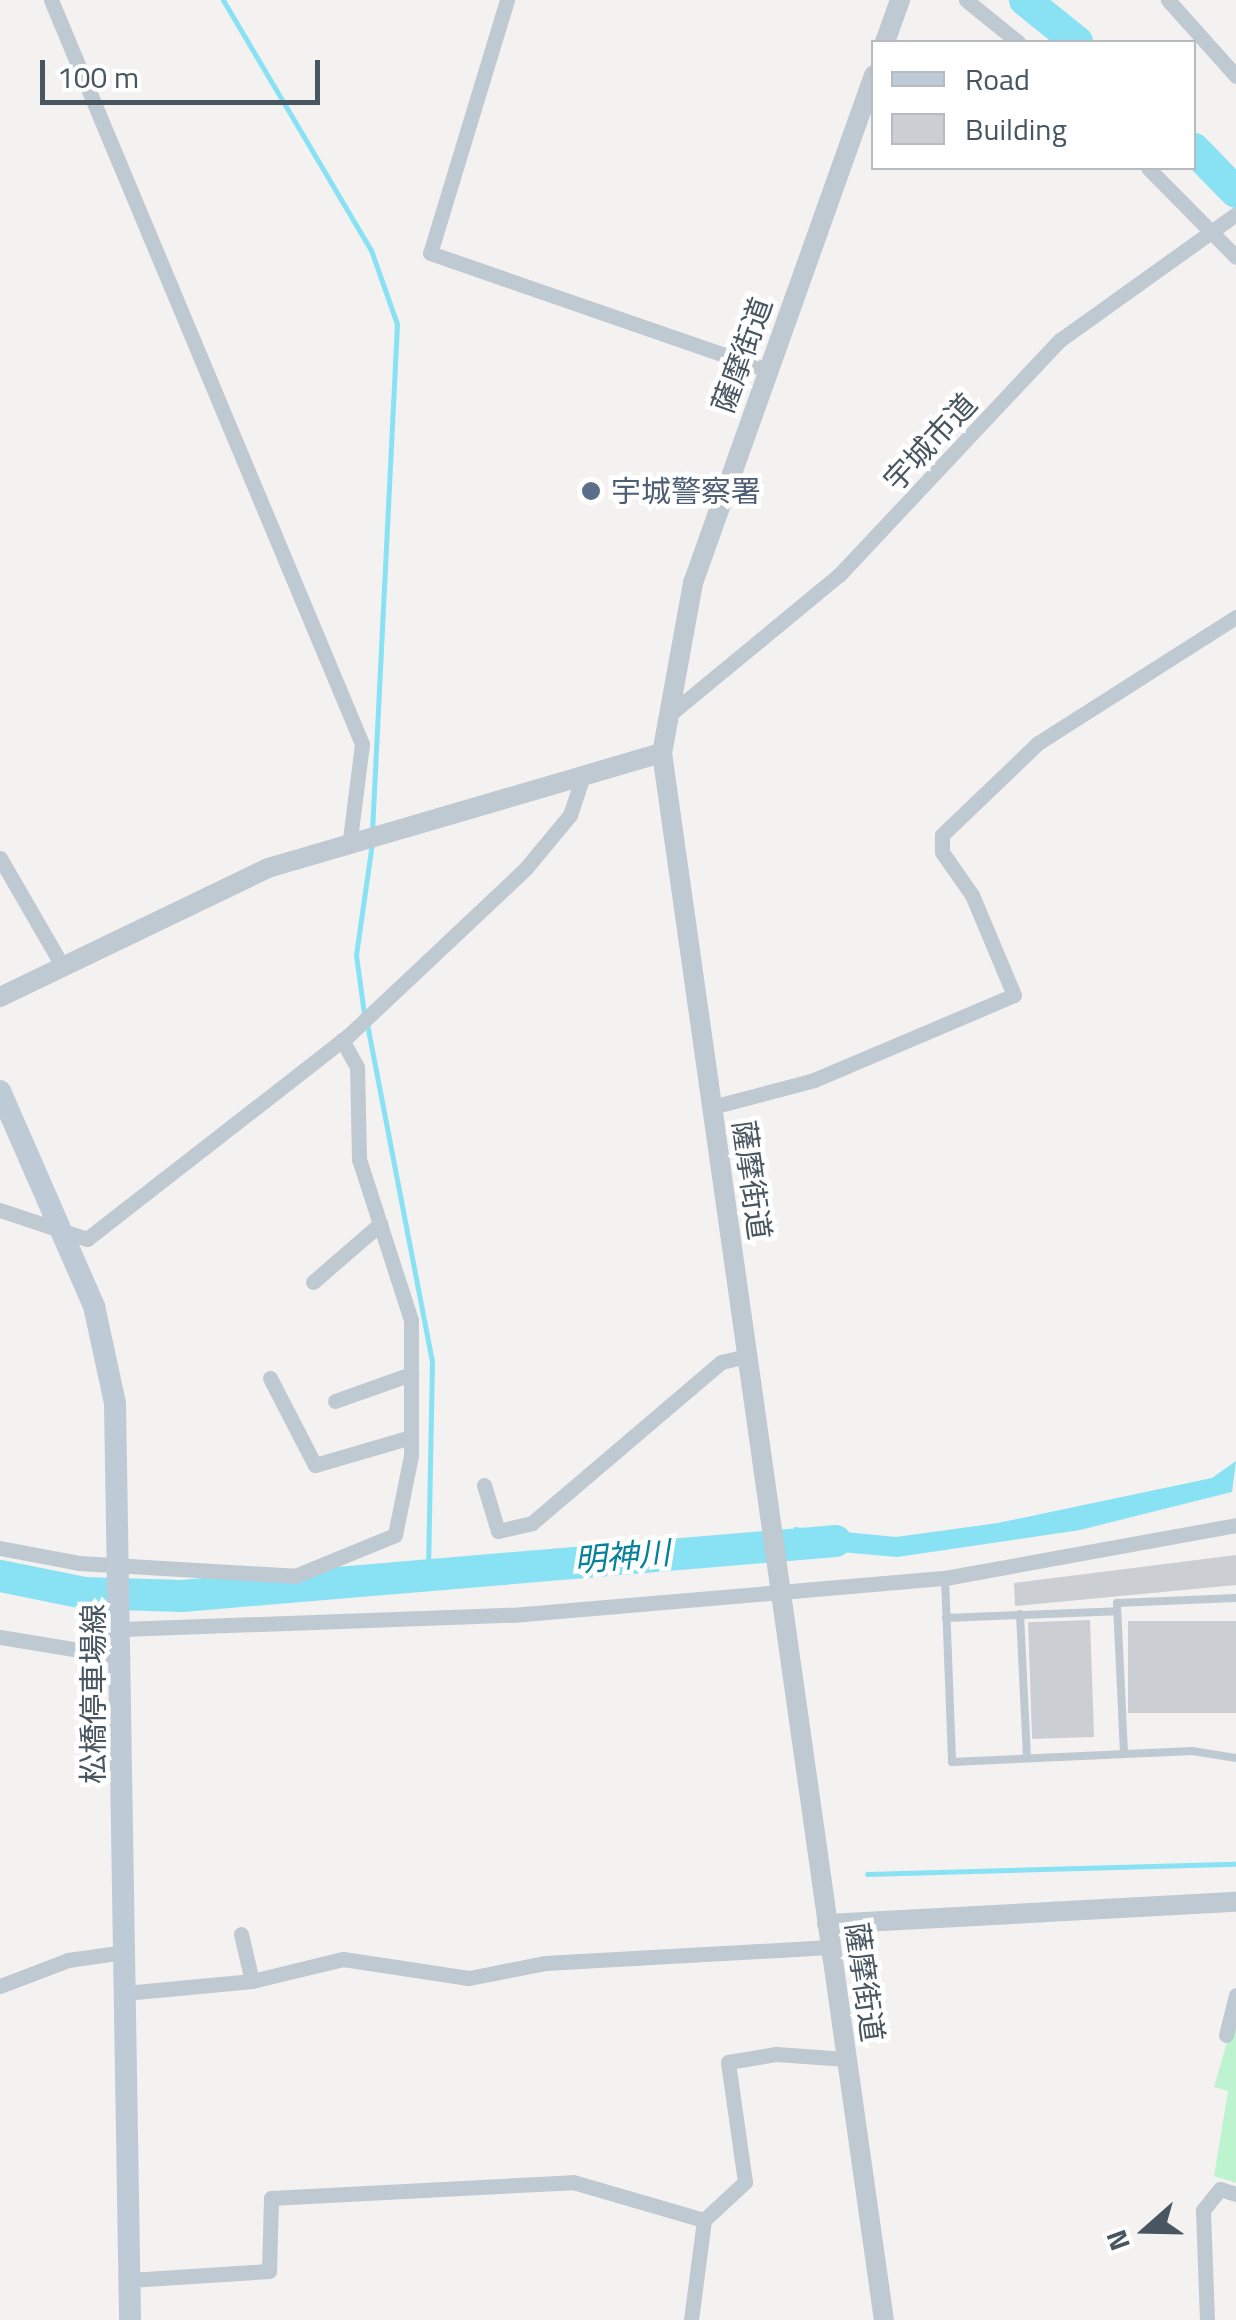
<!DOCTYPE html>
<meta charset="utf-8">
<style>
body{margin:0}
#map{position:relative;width:1236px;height:2320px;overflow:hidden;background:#f4f1f1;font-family:"Titillium Web","Noto Sans JP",sans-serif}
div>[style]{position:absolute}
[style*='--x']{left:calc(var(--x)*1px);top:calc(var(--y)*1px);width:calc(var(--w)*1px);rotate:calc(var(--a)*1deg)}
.green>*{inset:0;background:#bef3d0}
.water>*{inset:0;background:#88e2f3}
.stream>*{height:5px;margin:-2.5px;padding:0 2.5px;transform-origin:2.5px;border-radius:2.5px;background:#88e2f3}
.river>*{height:32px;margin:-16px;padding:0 16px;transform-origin:16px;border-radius:16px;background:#88e2f3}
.building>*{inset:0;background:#cbcfd4;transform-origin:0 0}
.service>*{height:8px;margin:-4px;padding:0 4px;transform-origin:4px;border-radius:4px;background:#bec9d2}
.minor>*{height:15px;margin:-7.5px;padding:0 7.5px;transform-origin:7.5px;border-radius:7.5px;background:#bec9d2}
.tertiary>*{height:20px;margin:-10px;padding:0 10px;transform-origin:10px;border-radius:10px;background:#bec9d2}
.secondary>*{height:22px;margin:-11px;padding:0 11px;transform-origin:11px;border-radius:11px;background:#becbd6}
.dots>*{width:28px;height:28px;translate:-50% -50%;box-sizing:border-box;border:5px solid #fff;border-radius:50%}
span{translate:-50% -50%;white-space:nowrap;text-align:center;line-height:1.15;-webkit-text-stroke:9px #fff;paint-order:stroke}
.street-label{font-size:30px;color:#475661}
.service-label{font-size:30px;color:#4e5e75}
.left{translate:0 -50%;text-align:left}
.water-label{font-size:32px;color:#048098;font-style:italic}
.legend{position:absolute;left:871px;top:40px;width:325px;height:130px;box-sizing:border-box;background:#fff;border:2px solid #b5bbc0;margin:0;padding:12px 18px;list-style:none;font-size:30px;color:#475661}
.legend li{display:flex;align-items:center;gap:20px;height:50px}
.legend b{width:50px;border:2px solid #b5bbc0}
.north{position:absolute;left:1096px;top:2180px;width:100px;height:100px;-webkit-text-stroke:8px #fff;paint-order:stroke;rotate:250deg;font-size:28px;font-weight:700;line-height:40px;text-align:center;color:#475661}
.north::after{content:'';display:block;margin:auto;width:35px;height:45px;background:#475661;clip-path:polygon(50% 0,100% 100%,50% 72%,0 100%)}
.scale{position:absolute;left:40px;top:60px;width:280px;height:45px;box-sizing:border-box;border:5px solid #475661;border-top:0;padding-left:12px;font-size:30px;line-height:35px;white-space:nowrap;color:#475661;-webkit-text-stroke:8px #fff;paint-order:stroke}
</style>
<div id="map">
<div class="green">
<i style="clip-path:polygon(1232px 2025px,1236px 2026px,1236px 2183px,1214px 2176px,1228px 2091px,1214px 2087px)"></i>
</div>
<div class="water">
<i style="clip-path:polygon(1236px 1461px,1232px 1492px,1080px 1530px,897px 1557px,794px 1548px,794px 1527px,896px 1537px,998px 1523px,1212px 1478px)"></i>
</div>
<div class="stream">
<i style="--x:223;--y:0;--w:291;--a:59.4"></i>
<i style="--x:371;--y:250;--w:78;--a:70.6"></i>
<i style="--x:397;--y:324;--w:508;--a:92.82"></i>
<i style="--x:364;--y:1014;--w:60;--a:-97.7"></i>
<i style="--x:356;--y:955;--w:114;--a:-81.9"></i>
<i style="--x:367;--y:1024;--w:343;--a:79.1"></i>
<i style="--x:432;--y:1361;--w:216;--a:91.1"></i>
<i style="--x:867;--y:1874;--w:369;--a:-1.6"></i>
</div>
<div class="river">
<i style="--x:1025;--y:0;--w:67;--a:38.9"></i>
<i style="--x:1194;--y:149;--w:60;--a:45.7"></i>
<i style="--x:0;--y:1576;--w:86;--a:11.4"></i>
<i style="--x:84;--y:1593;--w:98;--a:1.8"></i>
<i style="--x:182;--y:1596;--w:656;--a:-4.81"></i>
</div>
<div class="building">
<i style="clip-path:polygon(1236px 1555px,1236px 1585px,1015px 1606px,1014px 1583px)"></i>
<i style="left:1090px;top:1620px;width:117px;height:62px;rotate:88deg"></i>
<i style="left:1236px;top:1621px;width:92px;height:108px;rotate:90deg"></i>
</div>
<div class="service">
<i style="--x:945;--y:1578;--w:184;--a:87.8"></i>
<i style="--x:952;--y:1762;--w:240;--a:-2.6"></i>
<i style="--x:1192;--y:1751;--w:45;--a:9"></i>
<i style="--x:1020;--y:1614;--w:142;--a:87.2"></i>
<i style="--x:946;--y:1618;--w:171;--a:-2.3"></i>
<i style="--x:1124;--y:1753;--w:150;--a:-92.7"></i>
<i style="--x:1117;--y:1603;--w:119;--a:-2.4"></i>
</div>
<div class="minor">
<i style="--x:51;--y:0;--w:806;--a:67.31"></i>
<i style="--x:362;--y:744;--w:96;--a:97.2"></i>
<i style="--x:507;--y:0;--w:264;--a:106.9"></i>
<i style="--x:430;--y:253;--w:358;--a:19.1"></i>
<i style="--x:966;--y:0;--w:67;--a:38.9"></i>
<i style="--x:1168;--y:0;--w:102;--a:48.2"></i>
<i style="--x:1148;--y:168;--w:125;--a:45.3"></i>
<i style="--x:669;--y:715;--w:220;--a:-39.5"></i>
<i style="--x:839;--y:575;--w:323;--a:-46.8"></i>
<i style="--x:1060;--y:340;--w:216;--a:-35.6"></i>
<i style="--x:0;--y:858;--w:126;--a:60"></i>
<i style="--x:712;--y:1107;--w:106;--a:-14.8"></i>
<i style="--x:814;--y:1080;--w:217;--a:-23"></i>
<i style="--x:1014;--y:995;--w:108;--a:-112.8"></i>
<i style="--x:972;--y:895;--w:52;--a:-124.9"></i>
<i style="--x:942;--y:852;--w:17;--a:-90"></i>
<i style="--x:942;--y:835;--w:133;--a:-43.8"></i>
<i style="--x:1038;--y:743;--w:235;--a:-32.5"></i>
<i style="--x:0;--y:1210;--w:92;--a:18.4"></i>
<i style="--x:87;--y:1239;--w:333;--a:-37.9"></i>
<i style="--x:350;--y:1034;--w:242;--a:-43.3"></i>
<i style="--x:526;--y:868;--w:69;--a:-50.3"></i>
<i style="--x:570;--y:815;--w:44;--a:-71.6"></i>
<i style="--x:313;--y:1282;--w:89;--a:-40.9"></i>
<i style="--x:270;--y:1378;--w:98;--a:62.7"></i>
<i style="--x:315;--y:1465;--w:100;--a:-16.3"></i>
<i style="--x:335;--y:1401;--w:81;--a:-19.6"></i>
<i style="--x:484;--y:1485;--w:48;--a:73.1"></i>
<i style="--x:498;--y:1531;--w:35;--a:-13"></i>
<i style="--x:532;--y:1523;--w:248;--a:-40.4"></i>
<i style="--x:721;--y:1362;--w:26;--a:-13"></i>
<i style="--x:0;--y:1548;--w:80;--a:10.8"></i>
<i style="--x:79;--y:1563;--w:216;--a:3.4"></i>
<i style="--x:295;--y:1576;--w:108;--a:-22.3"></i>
<i style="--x:395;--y:1535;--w:81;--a:-78.6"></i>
<i style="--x:411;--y:1456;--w:136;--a:-90"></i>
<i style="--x:411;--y:1320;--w:169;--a:-107.9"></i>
<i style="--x:359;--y:1159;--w:92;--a:-91.2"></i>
<i style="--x:357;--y:1067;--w:31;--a:-119"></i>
<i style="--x:122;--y:1629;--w:390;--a:-2.1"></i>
<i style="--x:512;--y:1615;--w:435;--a:-4.9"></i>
<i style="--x:945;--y:1578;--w:296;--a:-10.3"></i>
<i style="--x:0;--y:1637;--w:124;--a:9.3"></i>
<i style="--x:241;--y:1934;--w:48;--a:76.8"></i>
<i style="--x:0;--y:1986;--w:73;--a:-20.9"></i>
<i style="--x:68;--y:1960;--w:58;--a:-8"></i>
<i style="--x:125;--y:1993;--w:128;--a:-5.4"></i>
<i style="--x:252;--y:1981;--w:94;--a:-13.6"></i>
<i style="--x:343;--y:1959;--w:127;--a:8.6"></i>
<i style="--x:469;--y:1978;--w:77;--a:-11.2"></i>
<i style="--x:545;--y:1963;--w:285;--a:-3.2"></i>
<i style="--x:1226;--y:2035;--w:41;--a:-76"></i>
<i style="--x:704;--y:2220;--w:56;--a:-42.8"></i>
<i style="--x:745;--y:2182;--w:121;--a:-98.1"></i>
<i style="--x:728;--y:2062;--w:49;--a:-9.5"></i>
<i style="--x:776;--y:2054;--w:70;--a:4.1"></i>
<i style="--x:130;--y:2280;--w:139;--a:-3.7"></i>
<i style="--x:269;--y:2271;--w:73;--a:-88.4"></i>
<i style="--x:271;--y:2198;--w:302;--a:-3"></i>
<i style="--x:573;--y:2182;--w:136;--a:16.2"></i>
<i style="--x:704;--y:2220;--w:101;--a:97.4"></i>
<i style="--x:1207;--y:2320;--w:110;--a:-92.1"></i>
<i style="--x:1203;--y:2210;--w:27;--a:-51"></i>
<i style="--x:1220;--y:2189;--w:17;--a:17"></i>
</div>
<div class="tertiary">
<i style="--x:885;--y:42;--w:45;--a:-70.3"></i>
<i style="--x:874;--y:75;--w:539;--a:109.61"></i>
<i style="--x:693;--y:583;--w:173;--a:100.3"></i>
<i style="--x:662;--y:753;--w:1583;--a:81.94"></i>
<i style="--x:0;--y:997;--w:297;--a:-25.7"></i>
<i style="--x:268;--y:868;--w:410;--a:-16.3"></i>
<i style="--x:827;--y:1924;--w:410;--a:-3.1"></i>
</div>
<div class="secondary">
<i style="--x:0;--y:1091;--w:235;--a:66.4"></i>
<i style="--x:94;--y:1306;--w:99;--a:77.8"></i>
<i style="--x:115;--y:1403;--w:917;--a:89.06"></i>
</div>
<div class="dots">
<i style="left:591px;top:491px;background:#5c6f8a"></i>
</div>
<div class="street-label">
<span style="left:742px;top:355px;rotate:-70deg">薩摩街道</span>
<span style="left:930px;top:442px;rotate:-47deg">宇城市道</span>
<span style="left:752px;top:1180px;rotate:82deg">薩摩街道</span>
<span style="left:93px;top:1694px;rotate:-90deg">松橋停車場線</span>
<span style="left:865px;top:1982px;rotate:82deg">薩摩街道</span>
</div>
<div class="service-label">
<span class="left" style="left:611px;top:491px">宇城警察署</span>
</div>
<div class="water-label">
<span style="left:622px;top:1556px;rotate:-5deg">明神川</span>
</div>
<ul class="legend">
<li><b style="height:12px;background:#becbd6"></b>Road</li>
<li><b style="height:28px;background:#cbcfd4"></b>Building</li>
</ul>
<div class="north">N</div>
<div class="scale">100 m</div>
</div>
